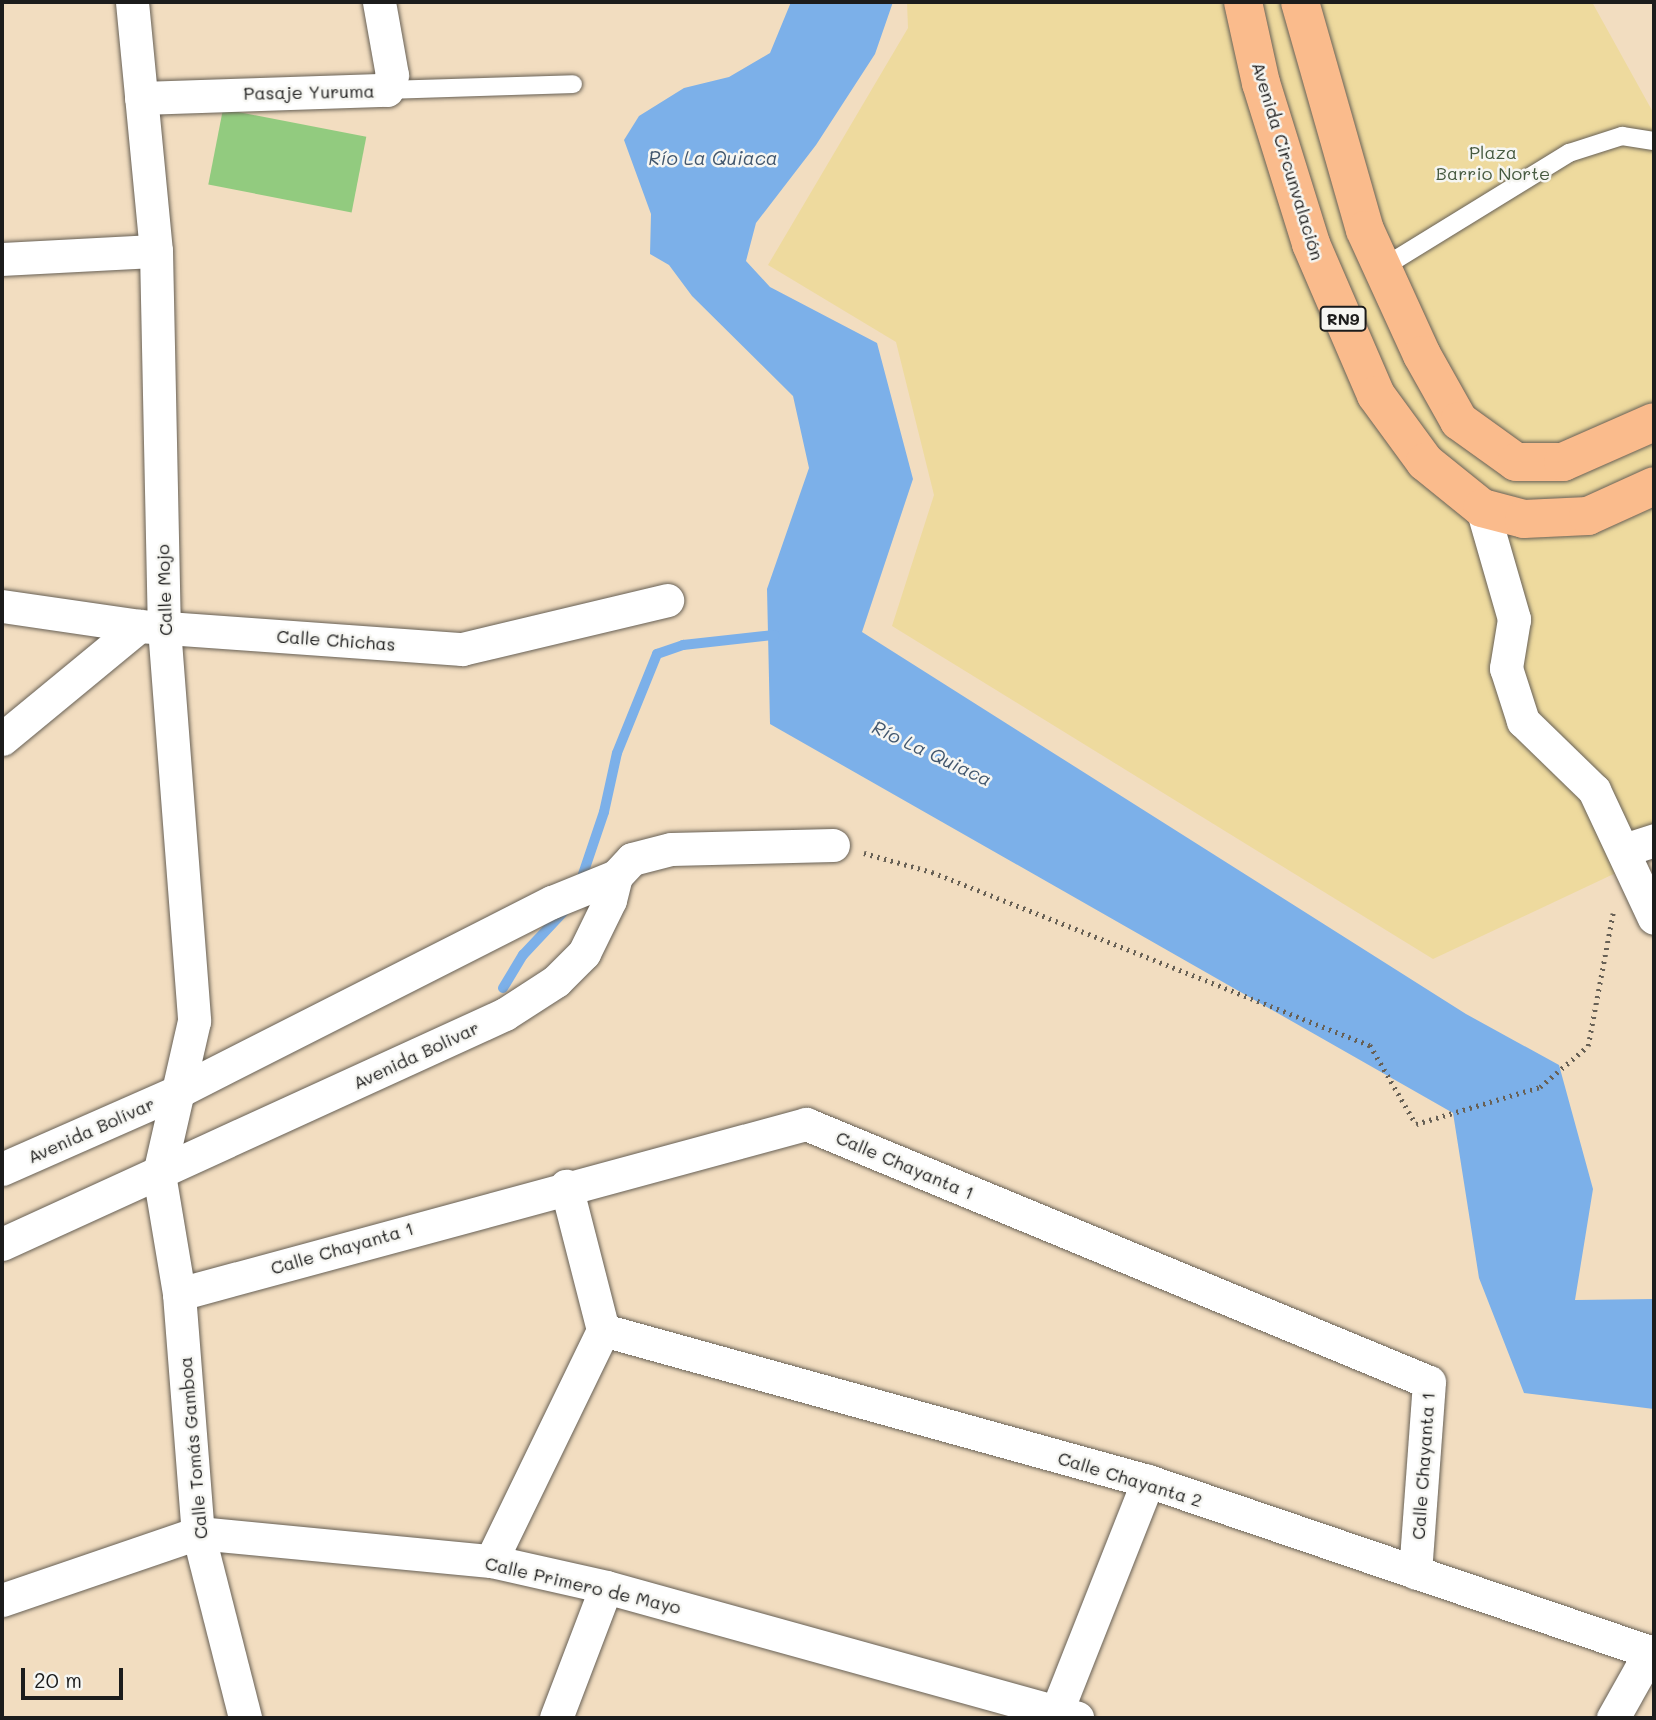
<!DOCTYPE html>
<meta charset="utf-8">
<style>
body{margin:0}
#map{position:relative;width:1656px;height:1720px;overflow:hidden;background:#f2ddc0;font-family:Mali,sans-serif}
div>[style]{position:absolute}
[style*='--x']{left:calc(var(--x)*1px);top:calc(var(--y)*1px);width:calc(var(--w)*1px);rotate:calc(var(--a)*1deg)}
.green>*{inset:0;background:#92cb7f;transform-origin:0 0}
.sand>*{inset:0;background:#eeda9e}
.water>*{inset:0;background:#7cb0e9}
.stream>*{height:10px;margin:-5px;padding:0 5px;transform-origin:5px;border-radius:5px;background:#7cb0e9}
.path>*{height:4.5px;margin-top:-2.25px;transform-origin:0;background:repeating-linear-gradient(90deg,#676055 0 2px,transparent 0 7px)}
.roads{filter:drop-shadow(0 0 2px #676055) drop-shadow(0 0 2px #676055)}
.lane>*{height:18px;margin:-9px;padding:0 9px;transform-origin:9px;border-radius:9px;background:#fff}
.street>*{height:33px;margin:-16.5px;padding:0 16.5px;transform-origin:16.5px;border-radius:16.5px;background:#fff}
.highway>*{height:38px;margin:-19px;padding:0 19px;transform-origin:19px;border-radius:19px;background:#fabb8c}
span{translate:-50% -50%;white-space:nowrap;text-align:center;line-height:1.15;-webkit-text-stroke:5px #f6f6f2;paint-order:stroke}
.shield-label span{padding:2px 5px;background:#f6f6f2;border:2px solid;border-radius:5px;-webkit-text-stroke-width:0}
.shield-label{font-size:16px;color:#1c1c1c;font-weight:700}
.street-label{font-size:18px;color:#1c1c1c}
.park-label{font-size:18px;color:#45593f}
.water-label{font-size:19px;color:#42576e;font-style:italic}
.frame{position:absolute;inset:0;border:4px solid #1c1c1c;pointer-events:none}
.scale{position:absolute;left:21px;top:1668px;width:102px;height:32px;box-sizing:border-box;border:4px solid #1c1c1c;border-top:0;padding-left:9px;font-size:21px;line-height:24px;white-space:nowrap;color:#1c1c1c;-webkit-text-stroke:5px #f6f6f2;paint-order:stroke}
</style>
<div id="map">
<div class="green">
<i style="left:223px;top:109px;width:146px;height:77px;rotate:11deg"></i>
</div>
<div class="sand">
<i style="clip-path:polygon(907px 2px,1592px 2px,1654px 114px,1654px 855px,1433px 959px,892px 626px,934px 495px,896px 342px,768px 265px,908px 28px)"></i>
</div>
<div class="water">
<i style="clip-path:polygon(791px 2px,893px 2px,875px 54px,816px 145px,756px 223px,746px 261px,770px 287px,877px 343px,913px 479px,862px 632px,1466px 1014px,1559px 1065px,1593px 1189px,1575px 1300px,1654px 1299px,1654px 1409px,1524px 1393px,1479px 1278px,1453px 1113px,770px 724px,767px 589px,809px 468px,793px 396px,692px 296px,669px 265px,650px 254px,651px 214px,624px 140px,639px 116px,684px 88px,729px 77px,770px 53px)"></i>
</div>
<div class="stream">
<i style="--x:580;--y:883;--w:75;--a:-71.3"></i>
<i style="--x:604;--y:812;--w:60;--a:-77.6"></i>
<i style="--x:617;--y:753;--w:107;--a:-68"></i>
<i style="--x:657;--y:654;--w:28;--a:-19"></i>
<i style="--x:683;--y:645;--w:92;--a:-6.3"></i>
<i style="--x:503;--y:988;--w:39;--a:-59"></i>
<i style="--x:523;--y:955;--w:67;--a:-46.8"></i>
</div>
<div class="path">
<i style="--x:864;--y:853;--w:71;--a:15.6"></i>
<i style="--x:932;--y:872;--w:471;--a:21.6"></i>
<i style="--x:1370;--y:1045;--w:91;--a:59.8"></i>
<i style="--x:1416;--y:1124;--w:129;--a:-16.6"></i>
<i style="--x:1540;--y:1087;--w:63;--a:-40.5"></i>
<i style="--x:1588;--y:1046;--w:135;--a:-79.4"></i>
</div>
<div class="roads">
<div class="lane">
<i style="--x:387;--y:90;--w:186;--a:-1.8"></i>
<i style="--x:1382;--y:268;--w:220;--a:-31.6"></i>
<i style="--x:1569;--y:153;--w:56;--a:-17.8"></i>
<i style="--x:1622;--y:136;--w:32;--a:9"></i>
</div>
<div class="street">
<i style="--x:132;--y:2;--w:250;--a:84.5"></i>
<i style="--x:156;--y:251;--w:377;--a:88.8"></i>
<i style="--x:164;--y:628;--w:394;--a:85.6"></i>
<i style="--x:194;--y:1021;--w:157;--a:102.9"></i>
<i style="--x:159;--y:1174;--w:122;--a:80.5"></i>
<i style="--x:179;--y:1294;--w:240;--a:85.5"></i>
<i style="--x:198;--y:1533;--w:191;--a:75.7"></i>
<i style="--x:141;--y:98;--w:246;--a:-1.9"></i>
<i style="--x:387;--y:90;--w:16;--a:-72"></i>
<i style="--x:392;--y:75;--w:74;--a:-100.1"></i>
<i style="--x:2;--y:259;--w:154;--a:-3"></i>
<i style="--x:1482;--y:508;--w:116;--a:73.9"></i>
<i style="--x:1514;--y:619;--w:50;--a:99.3"></i>
<i style="--x:1506;--y:668;--w:56;--a:72.2"></i>
<i style="--x:1523;--y:721;--w:99;--a:44.2"></i>
<i style="--x:1594;--y:790;--w:141;--a:64.9"></i>
<i style="--x:2;--y:606;--w:138;--a:8.3"></i>
<i style="--x:139;--y:626;--w:324;--a:4.1"></i>
<i style="--x:462;--y:649;--w:211;--a:-13.4"></i>
<i style="--x:2;--y:739;--w:178;--a:-39.5"></i>
<i style="--x:1624;--y:850;--w:32;--a:-18"></i>
<i style="--x:2;--y:1169;--w:196;--a:-23.8"></i>
<i style="--x:181;--y:1090;--w:416;--a:-26.9"></i>
<i style="--x:552;--y:902;--w:69;--a:-22.1"></i>
<i style="--x:616;--y:876;--w:23;--a:-47"></i>
<i style="--x:632;--y:859;--w:40;--a:-14.4"></i>
<i style="--x:671;--y:849;--w:162;--a:-1.4"></i>
<i style="--x:2;--y:1244;--w:553;--a:-24.57"></i>
<i style="--x:505;--y:1014;--w:61;--a:-32.9"></i>
<i style="--x:556;--y:981;--w:40;--a:-45"></i>
<i style="--x:584;--y:953;--w:59;--a:-63.9"></i>
<i style="--x:610;--y:900;--w:25;--a:-76"></i>
<i style="--x:179;--y:1294;--w:650;--a:-15.17"></i>
<i style="--x:806;--y:1124;--w:674;--a:22.5"></i>
<i style="--x:1429;--y:1382;--w:191;--a:94.2"></i>
<i style="--x:603;--y:1330;--w:566;--a:15.49"></i>
<i style="--x:1148;--y:1481;--w:530;--a:18.81"></i>
<i style="--x:1650;--y:1652;--w:76;--a:119.3"></i>
<i style="--x:491;--y:1561;--w:257;--a:-64.1"></i>
<i style="--x:603;--y:1330;--w:149;--a:-104.4"></i>
<i style="--x:2;--y:1600;--w:207;--a:-18.9"></i>
<i style="--x:198;--y:1533;--w:294;--a:5.5"></i>
<i style="--x:491;--y:1561;--w:118;--a:12.7"></i>
<i style="--x:606;--y:1587;--w:489;--a:15.5"></i>
<i style="--x:556;--y:1718;--w:140;--a:-69.1"></i>
<i style="--x:1054;--y:1718;--w:255;--a:-68.4"></i>
</div>
<div class="highway">
<i style="--x:1243;--y:2;--w:83;--a:77.5"></i>
<i style="--x:1261;--y:83;--w:169;--a:72.7"></i>
<i style="--x:1311;--y:244;--w:164;--a:66.7"></i>
<i style="--x:1376;--y:395;--w:83;--a:53.8"></i>
<i style="--x:1425;--y:462;--w:73;--a:38.9"></i>
<i style="--x:1482;--y:508;--w:43;--a:14.7"></i>
<i style="--x:1524;--y:519;--w:64;--a:-2.7"></i>
<i style="--x:1588;--y:516;--w:72;--a:-24.4"></i>
<i style="--x:1300;--y:2;--w:237;--a:74.1"></i>
<i style="--x:1365;--y:230;--w:137;--a:65.5"></i>
<i style="--x:1422;--y:355;--w:76;--a:60.7"></i>
<i style="--x:1459;--y:421;--w:70;--a:35.7"></i>
<i style="--x:1516;--y:462;--w:47;--a:0"></i>
<i style="--x:1563;--y:462;--w:99;--a:-23.7"></i>
</div>
</div>
<div class="shield-label">
<span style="left:1343px;top:319px">RN9</span>
</div>
<div class="street-label">
<span style="left:309px;top:92px;rotate:-1deg">Pasaje Yuruma</span>
<span style="left:1288px;top:161px;rotate:73deg">Avenida Circunvalación</span>
<span style="left:164px;top:590px;rotate:-92deg">Calle Mojo</span>
<span style="left:336px;top:640px;rotate:4deg">Calle Chichas</span>
<span style="left:416px;top:1055px;rotate:-25deg">Avenida Bolivar</span>
<span style="left:91px;top:1130px;rotate:-24deg">Avenida Bolívar</span>
<span style="left:905px;top:1165px;rotate:23deg">Calle Chayanta 1</span>
<span style="left:342px;top:1248px;rotate:-16deg">Calle Chayanta 1</span>
<span style="left:193px;top:1448px;rotate:-95deg">Calle Tomás Gamboa</span>
<span style="left:1423px;top:1466px;rotate:-86deg">Calle Chayanta 1</span>
<span style="left:1130px;top:1479px;rotate:17deg">Calle Chayanta 2</span>
<span style="left:583px;top:1585px;rotate:13deg">Calle Primero de Mayo</span>
</div>
<div class="park-label">
<span style="left:1493px;top:163px">Plaza<br>Barrio Norte</span>
</div>
<div class="water-label">
<span style="left:713px;top:158px">Río La Quiaca</span>
<span style="left:932px;top:753px;rotate:25deg">Río La Quiaca</span>
</div>
<div class="frame"></div>
<div class="scale">20 m</div>
</div>
